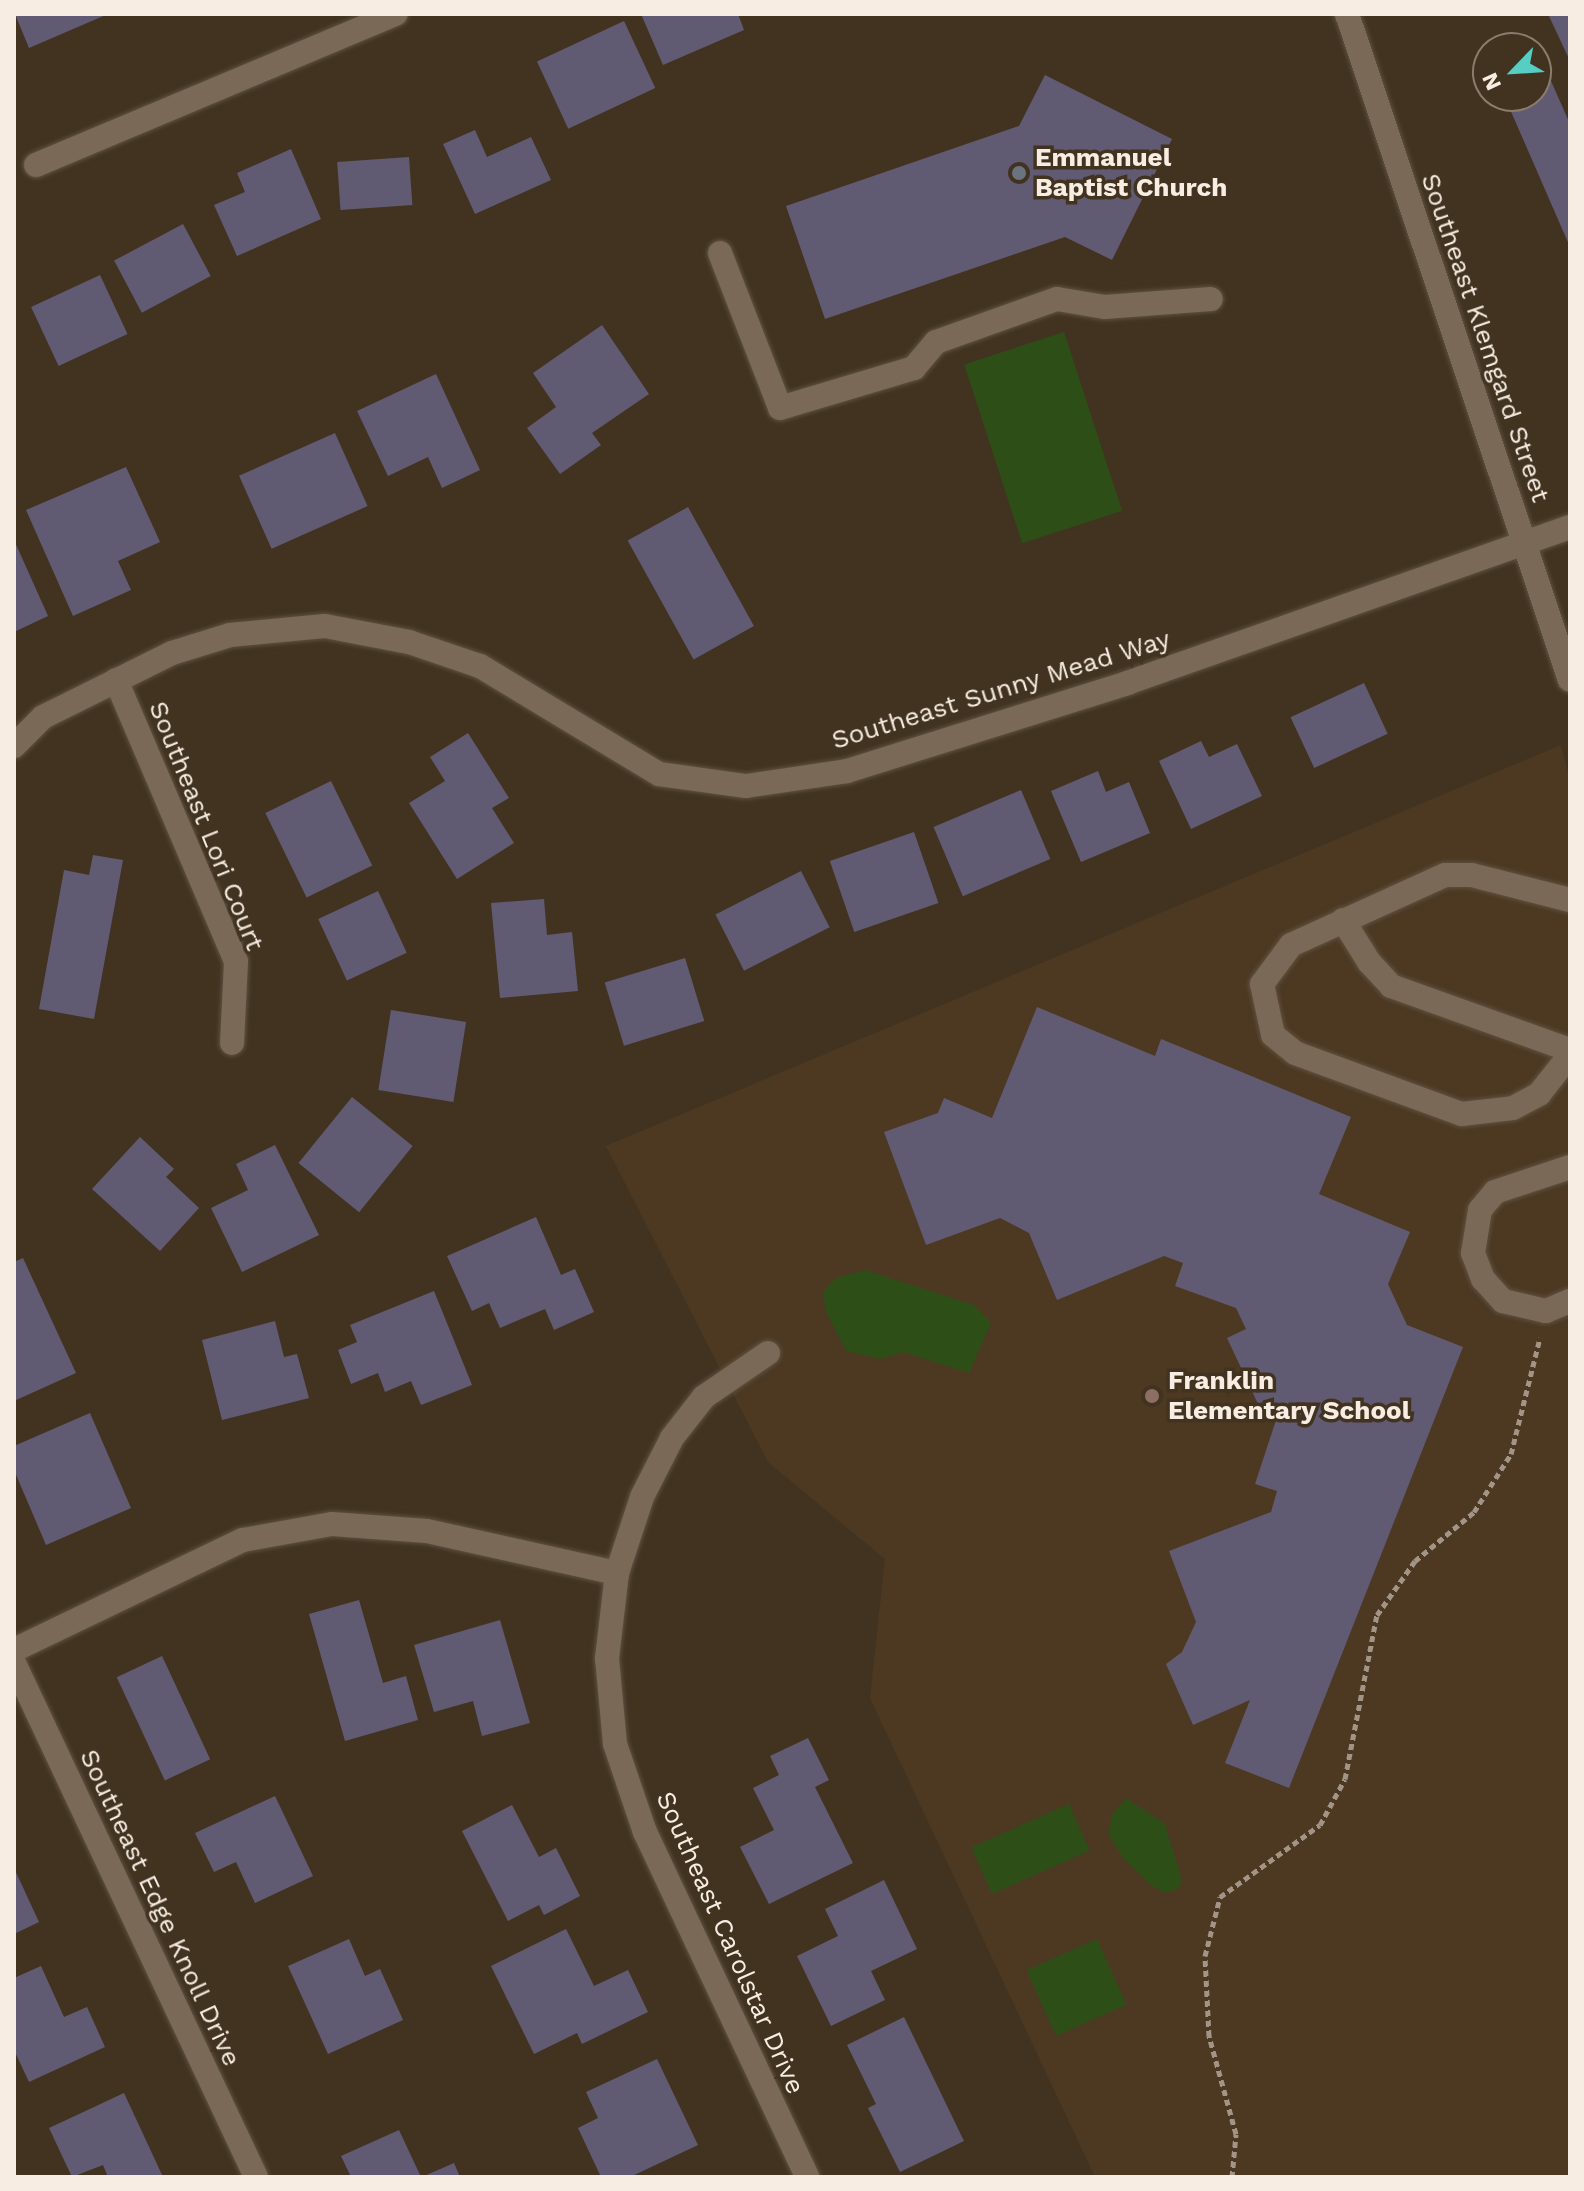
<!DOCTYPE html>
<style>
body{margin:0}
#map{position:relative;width:1584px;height:2191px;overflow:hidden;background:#423321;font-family:"Work Sans",sans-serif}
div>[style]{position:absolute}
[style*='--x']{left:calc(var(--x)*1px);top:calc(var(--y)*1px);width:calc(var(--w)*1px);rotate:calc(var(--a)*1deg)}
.built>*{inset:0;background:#4d3922}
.green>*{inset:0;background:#2e4e18;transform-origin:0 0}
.building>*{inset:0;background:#605b72;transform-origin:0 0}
.path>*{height:5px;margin-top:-2.5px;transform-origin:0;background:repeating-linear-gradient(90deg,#a29587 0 6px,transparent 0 10px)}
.roads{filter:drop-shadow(0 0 2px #5e5141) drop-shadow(0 0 2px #5e5141)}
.minor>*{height:24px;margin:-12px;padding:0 12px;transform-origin:12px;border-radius:12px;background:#7a6956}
.dots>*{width:22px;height:22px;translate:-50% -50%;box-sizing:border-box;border:4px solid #423321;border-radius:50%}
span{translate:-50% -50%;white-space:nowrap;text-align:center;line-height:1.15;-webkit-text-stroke:7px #423321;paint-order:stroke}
.poi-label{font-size:26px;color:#f7ede2;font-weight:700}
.left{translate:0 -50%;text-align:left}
.street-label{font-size:26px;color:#f7ede2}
.frame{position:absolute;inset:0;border:16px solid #f7ede2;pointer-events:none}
.north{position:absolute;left:1472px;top:32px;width:80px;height:80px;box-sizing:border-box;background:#423321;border:2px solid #8a7d6e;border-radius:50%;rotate:245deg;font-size:22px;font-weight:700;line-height:32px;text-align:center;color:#f7ede2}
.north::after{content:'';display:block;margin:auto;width:28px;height:36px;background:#56cec3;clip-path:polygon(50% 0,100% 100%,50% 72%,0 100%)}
</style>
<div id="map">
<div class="built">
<i style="clip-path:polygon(1561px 745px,1570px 780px,1570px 2177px,1095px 2177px,870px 1698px,885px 1559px,768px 1462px,606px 1146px)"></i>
</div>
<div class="green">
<i style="left:1064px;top:332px;width:188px;height:105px;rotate:72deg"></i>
<i style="clip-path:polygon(865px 1270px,974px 1305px,991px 1323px,969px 1373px,903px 1352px,880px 1359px,846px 1351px,826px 1312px,823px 1292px,836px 1278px)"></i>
<i style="clip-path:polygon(1126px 1798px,1165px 1824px,1182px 1880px,1178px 1889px,1166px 1893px,1152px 1886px,1123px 1858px,1108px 1834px,1112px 1815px)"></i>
<i style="left:1069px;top:1804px;width:51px;height:107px;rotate:66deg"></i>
<i style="left:1097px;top:1939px;width:72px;height:77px;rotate:66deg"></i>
</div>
<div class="building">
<i style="clip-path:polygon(15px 14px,108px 14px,29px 48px)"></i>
<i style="clip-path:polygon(641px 14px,738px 14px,744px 30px,663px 65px)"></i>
<i style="clip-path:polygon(1548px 14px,1570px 14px,1570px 61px)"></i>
<i style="left:624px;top:21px;width:74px;height:96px;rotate:65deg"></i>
<i style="clip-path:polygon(1045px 75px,1172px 139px,1112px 260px,1065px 237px,825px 319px,786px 206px,1019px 126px)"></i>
<i style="clip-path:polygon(1551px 81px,1570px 124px,1570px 247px,1506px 100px,1536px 96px,1536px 87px)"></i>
<i style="clip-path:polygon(475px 130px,487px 157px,531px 137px,551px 180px,475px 214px,443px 144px)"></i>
<i style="clip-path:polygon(291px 149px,321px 219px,237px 256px,214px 205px,245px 192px,237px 173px)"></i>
<i style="left:409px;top:157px;width:48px;height:72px;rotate:86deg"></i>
<i style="left:183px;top:224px;width:59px;height:78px;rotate:62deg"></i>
<i style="left:100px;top:275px;width:65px;height:76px;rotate:65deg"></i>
<i style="clip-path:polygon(602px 325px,649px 394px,592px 433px,601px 445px,560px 474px,527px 428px,556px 407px,533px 373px)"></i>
<i style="clip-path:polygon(436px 374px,480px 470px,442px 488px,428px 457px,388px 476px,357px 411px)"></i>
<i style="left:335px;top:433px;width:80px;height:105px;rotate:66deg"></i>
<i style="clip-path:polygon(126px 467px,160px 542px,118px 561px,131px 590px,73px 616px,26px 510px)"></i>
<i style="left:688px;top:507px;width:136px;height:69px;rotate:61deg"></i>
<i style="clip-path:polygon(14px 540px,48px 616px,14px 632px)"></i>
<i style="left:1364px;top:683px;width:56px;height:81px;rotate:65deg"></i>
<i style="clip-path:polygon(468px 733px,509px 798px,492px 808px,514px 843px,457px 879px,409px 803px,445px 781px,430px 757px)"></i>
<i style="clip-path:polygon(1201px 741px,1209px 757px,1237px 744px,1262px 796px,1191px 829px,1159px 761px)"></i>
<i style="clip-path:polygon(1098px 771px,1106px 792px,1129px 782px,1150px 833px,1081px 862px,1051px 791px)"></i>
<i style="left:331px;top:781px;width:94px;height:73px;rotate:64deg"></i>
<i style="left:1021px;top:790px;width:75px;height:95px;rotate:67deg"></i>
<i style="left:914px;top:832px;width:75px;height:89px;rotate:71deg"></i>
<i style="clip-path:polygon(93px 855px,123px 860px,94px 1019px,39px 1009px,64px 870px,89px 875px)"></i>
<i style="left:801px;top:871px;width:63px;height:96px;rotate:63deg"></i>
<i style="left:378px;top:891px;width:68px;height:66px;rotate:65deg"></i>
<i style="clip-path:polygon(544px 899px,547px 935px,572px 932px,578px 991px,500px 998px,491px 903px)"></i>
<i style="left:685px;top:958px;width:66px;height:84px;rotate:73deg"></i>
<i style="clip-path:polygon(1037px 1007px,1155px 1056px,1161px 1039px,1351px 1117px,1319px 1194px,1410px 1232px,1388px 1284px,1407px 1325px,1463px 1347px,1289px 1788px,1225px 1763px,1250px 1700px,1193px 1725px,1166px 1664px,1182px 1652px,1196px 1622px,1169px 1551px,1271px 1512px,1277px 1491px,1255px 1484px,1281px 1405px,1259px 1406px,1227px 1338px,1246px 1329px,1236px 1308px,1175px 1286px,1183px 1263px,1164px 1256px,1057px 1300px,1029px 1233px,1000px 1218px,926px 1245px,884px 1132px,938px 1113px,944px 1098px,992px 1118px)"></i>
<i style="left:391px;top:1010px;width:76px;height:81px;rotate:9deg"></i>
<i style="left:352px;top:1097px;width:78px;height:85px;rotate:39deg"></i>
<i style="clip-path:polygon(140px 1137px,174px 1169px,166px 1177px,199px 1208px,160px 1251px,92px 1189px)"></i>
<i style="clip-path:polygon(275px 1145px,319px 1235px,242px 1272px,211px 1208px,248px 1190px,236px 1164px)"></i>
<i style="clip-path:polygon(536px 1217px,561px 1275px,575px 1269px,594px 1312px,554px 1330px,545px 1309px,500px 1328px,489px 1303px,472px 1311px,447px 1256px)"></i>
<i style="clip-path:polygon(23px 1258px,76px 1373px,14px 1401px,14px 1262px)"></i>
<i style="clip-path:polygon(434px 1291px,472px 1385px,421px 1405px,411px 1381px,385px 1392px,378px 1373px,351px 1384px,338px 1350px,357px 1342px,350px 1325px)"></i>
<i style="clip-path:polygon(275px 1321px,284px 1357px,297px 1354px,309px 1398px,222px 1420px,202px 1340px)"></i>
<i style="clip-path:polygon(90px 1413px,131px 1508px,46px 1545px,14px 1470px,14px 1446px)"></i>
<i style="clip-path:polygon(359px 1600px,383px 1683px,406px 1676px,418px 1720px,345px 1741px,309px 1614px)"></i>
<i style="clip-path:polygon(500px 1620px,530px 1723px,482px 1736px,473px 1701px,434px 1712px,414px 1645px)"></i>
<i style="left:162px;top:1656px;width:114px;height:50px;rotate:65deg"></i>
<i style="clip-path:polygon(808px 1738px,829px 1780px,815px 1787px,853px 1863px,769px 1904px,740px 1847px,774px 1830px,753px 1788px,779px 1775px,770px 1756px)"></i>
<i style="clip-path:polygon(275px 1796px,313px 1876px,255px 1903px,236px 1862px,214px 1872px,195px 1833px)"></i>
<i style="clip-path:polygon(512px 1805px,539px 1857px,556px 1848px,580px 1896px,544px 1915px,539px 1905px,508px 1921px,462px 1831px)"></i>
<i style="clip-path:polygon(14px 1868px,39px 1922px,14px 1934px)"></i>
<i style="clip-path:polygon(884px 1880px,917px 1949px,871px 1971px,885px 2000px,831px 2026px,797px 1956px,838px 1936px,825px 1909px)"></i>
<i style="clip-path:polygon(566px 1929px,594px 1986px,628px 1970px,648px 2012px,582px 2044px,577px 2033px,534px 2054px,491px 1966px)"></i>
<i style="clip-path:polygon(349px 1939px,365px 1976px,380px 1969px,403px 2020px,328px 2054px,288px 1966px)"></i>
<i style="clip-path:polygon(41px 1966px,64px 2017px,87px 2007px,105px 2047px,29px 2082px,14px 2050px,14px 1978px)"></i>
<i style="clip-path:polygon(904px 2017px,964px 2141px,900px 2172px,868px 2108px,876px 2104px,847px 2045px)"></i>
<i style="clip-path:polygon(657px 2059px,698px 2145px,630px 2177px,601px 2177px,578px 2128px,598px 2118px,586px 2092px)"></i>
<i style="clip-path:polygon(124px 2093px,163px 2177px,108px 2177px,103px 2165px,72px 2177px,49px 2128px)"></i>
<i style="clip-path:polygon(399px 2130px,421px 2177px,351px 2177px,341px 2156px)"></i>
<i style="clip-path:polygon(454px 2163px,460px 2177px,422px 2177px)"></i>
</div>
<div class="path">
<i style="--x:1232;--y:2177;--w:43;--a:-84.7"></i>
<i style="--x:1236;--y:2134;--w:102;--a:-105.4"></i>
<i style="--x:1209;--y:2036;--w:80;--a:-92.9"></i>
<i style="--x:1205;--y:1956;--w:61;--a:-75.7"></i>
<i style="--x:1220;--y:1897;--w:123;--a:-35.8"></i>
<i style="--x:1320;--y:1825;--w:52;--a:-61.5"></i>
<i style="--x:1345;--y:1779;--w:167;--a:-79"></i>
<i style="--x:1377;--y:1615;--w:66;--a:-54.9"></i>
<i style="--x:1415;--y:1561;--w:77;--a:-39.7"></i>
<i style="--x:1474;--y:1512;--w:69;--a:-57.5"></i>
<i style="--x:1511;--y:1454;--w:120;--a:-76"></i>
</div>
<div class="roads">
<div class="minor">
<i style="--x:1347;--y:14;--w:702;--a:71.49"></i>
<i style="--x:36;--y:165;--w:390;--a:-22.8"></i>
<i style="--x:720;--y:253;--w:166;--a:68.8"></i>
<i style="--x:780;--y:408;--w:140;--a:-16.6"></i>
<i style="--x:914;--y:368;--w:34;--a:-50"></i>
<i style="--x:936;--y:342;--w:128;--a:-19.6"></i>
<i style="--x:1057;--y:299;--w:49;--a:9.5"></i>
<i style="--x:1105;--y:307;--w:106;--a:-4.3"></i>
<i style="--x:116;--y:680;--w:306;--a:66.9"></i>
<i style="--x:236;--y:962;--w:81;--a:92.8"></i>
<i style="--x:14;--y:746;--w:41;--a:-45"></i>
<i style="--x:43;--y:717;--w:144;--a:-26.4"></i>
<i style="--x:172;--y:653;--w:61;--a:-17.2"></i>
<i style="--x:230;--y:635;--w:95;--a:-5.4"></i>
<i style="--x:325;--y:626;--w:86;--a:10.8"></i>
<i style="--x:409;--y:642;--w:75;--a:18.7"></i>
<i style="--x:480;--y:666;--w:209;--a:31.1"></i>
<i style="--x:659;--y:774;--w:88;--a:7.9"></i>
<i style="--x:746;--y:786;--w:102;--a:-8.4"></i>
<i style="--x:847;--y:771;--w:294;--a:-17.4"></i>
<i style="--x:1127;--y:683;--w:470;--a:-19.4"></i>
<i style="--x:1570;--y:900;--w:102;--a:-165.8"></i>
<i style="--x:1471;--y:875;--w:26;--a:180"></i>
<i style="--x:1445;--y:875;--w:169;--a:155.6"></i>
<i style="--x:1291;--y:945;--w:49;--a:126.6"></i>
<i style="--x:1262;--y:984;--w:52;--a:77.8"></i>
<i style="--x:1273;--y:1035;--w:28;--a:39"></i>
<i style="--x:1295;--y:1053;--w:178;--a:20.1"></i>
<i style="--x:1462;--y:1114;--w:51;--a:-6.7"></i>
<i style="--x:1513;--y:1108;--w:30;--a:-28"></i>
<i style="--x:1539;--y:1094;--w:50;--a:-51.5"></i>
<i style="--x:1343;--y:920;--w:49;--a:58.2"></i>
<i style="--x:1369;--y:962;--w:33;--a:47"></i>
<i style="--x:1391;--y:986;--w:190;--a:19.7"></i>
<i style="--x:1570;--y:1167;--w:79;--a:161.6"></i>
<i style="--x:1495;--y:1192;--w:23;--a:130"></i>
<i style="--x:1480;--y:1210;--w:44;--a:99.2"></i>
<i style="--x:1473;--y:1253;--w:28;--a:69"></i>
<i style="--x:1483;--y:1279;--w:30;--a:48"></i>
<i style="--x:1503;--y:1301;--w:44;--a:13.1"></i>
<i style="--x:1546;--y:1311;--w:26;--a:-23"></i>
<i style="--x:768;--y:1353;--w:78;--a:145.5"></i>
<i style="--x:704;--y:1397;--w:52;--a:128"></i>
<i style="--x:672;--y:1438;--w:66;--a:117"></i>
<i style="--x:642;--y:1497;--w:80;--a:108.2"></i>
<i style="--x:617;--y:1573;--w:86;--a:96.7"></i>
<i style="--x:607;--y:1658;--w:86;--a:84.7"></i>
<i style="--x:615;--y:1744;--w:93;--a:71.2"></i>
<i style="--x:645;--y:1832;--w:381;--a:64.8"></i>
<i style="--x:14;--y:1650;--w:254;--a:-25.7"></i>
<i style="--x:243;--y:1540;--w:90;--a:-10.2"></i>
<i style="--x:332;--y:1524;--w:95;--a:4.2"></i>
<i style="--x:427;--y:1531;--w:195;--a:12.5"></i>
<i style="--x:14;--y:1663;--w:568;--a:64.79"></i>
</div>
</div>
<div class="dots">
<i style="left:1019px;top:173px;background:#6b7280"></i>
<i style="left:1152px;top:1396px;background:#8d6e63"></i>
</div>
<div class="poi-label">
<span class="left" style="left:1035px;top:173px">Emmanuel<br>Baptist Church</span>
<span class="left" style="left:1168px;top:1396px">Franklin<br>Elementary School</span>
</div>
<div class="street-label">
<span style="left:1485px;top:338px;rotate:71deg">Southeast Klemgard Street</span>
<span style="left:1001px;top:690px;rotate:-17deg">Southeast Sunny Mead Way</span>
<span style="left:206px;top:826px;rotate:68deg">Southeast Lori Court</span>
<span style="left:160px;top:1908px;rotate:65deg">Southeast Edge Knoll Drive</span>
<span style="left:730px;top:1943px;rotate:66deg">Southeast Carolstar Drive</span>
</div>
<div class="frame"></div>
<div class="north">N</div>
</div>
